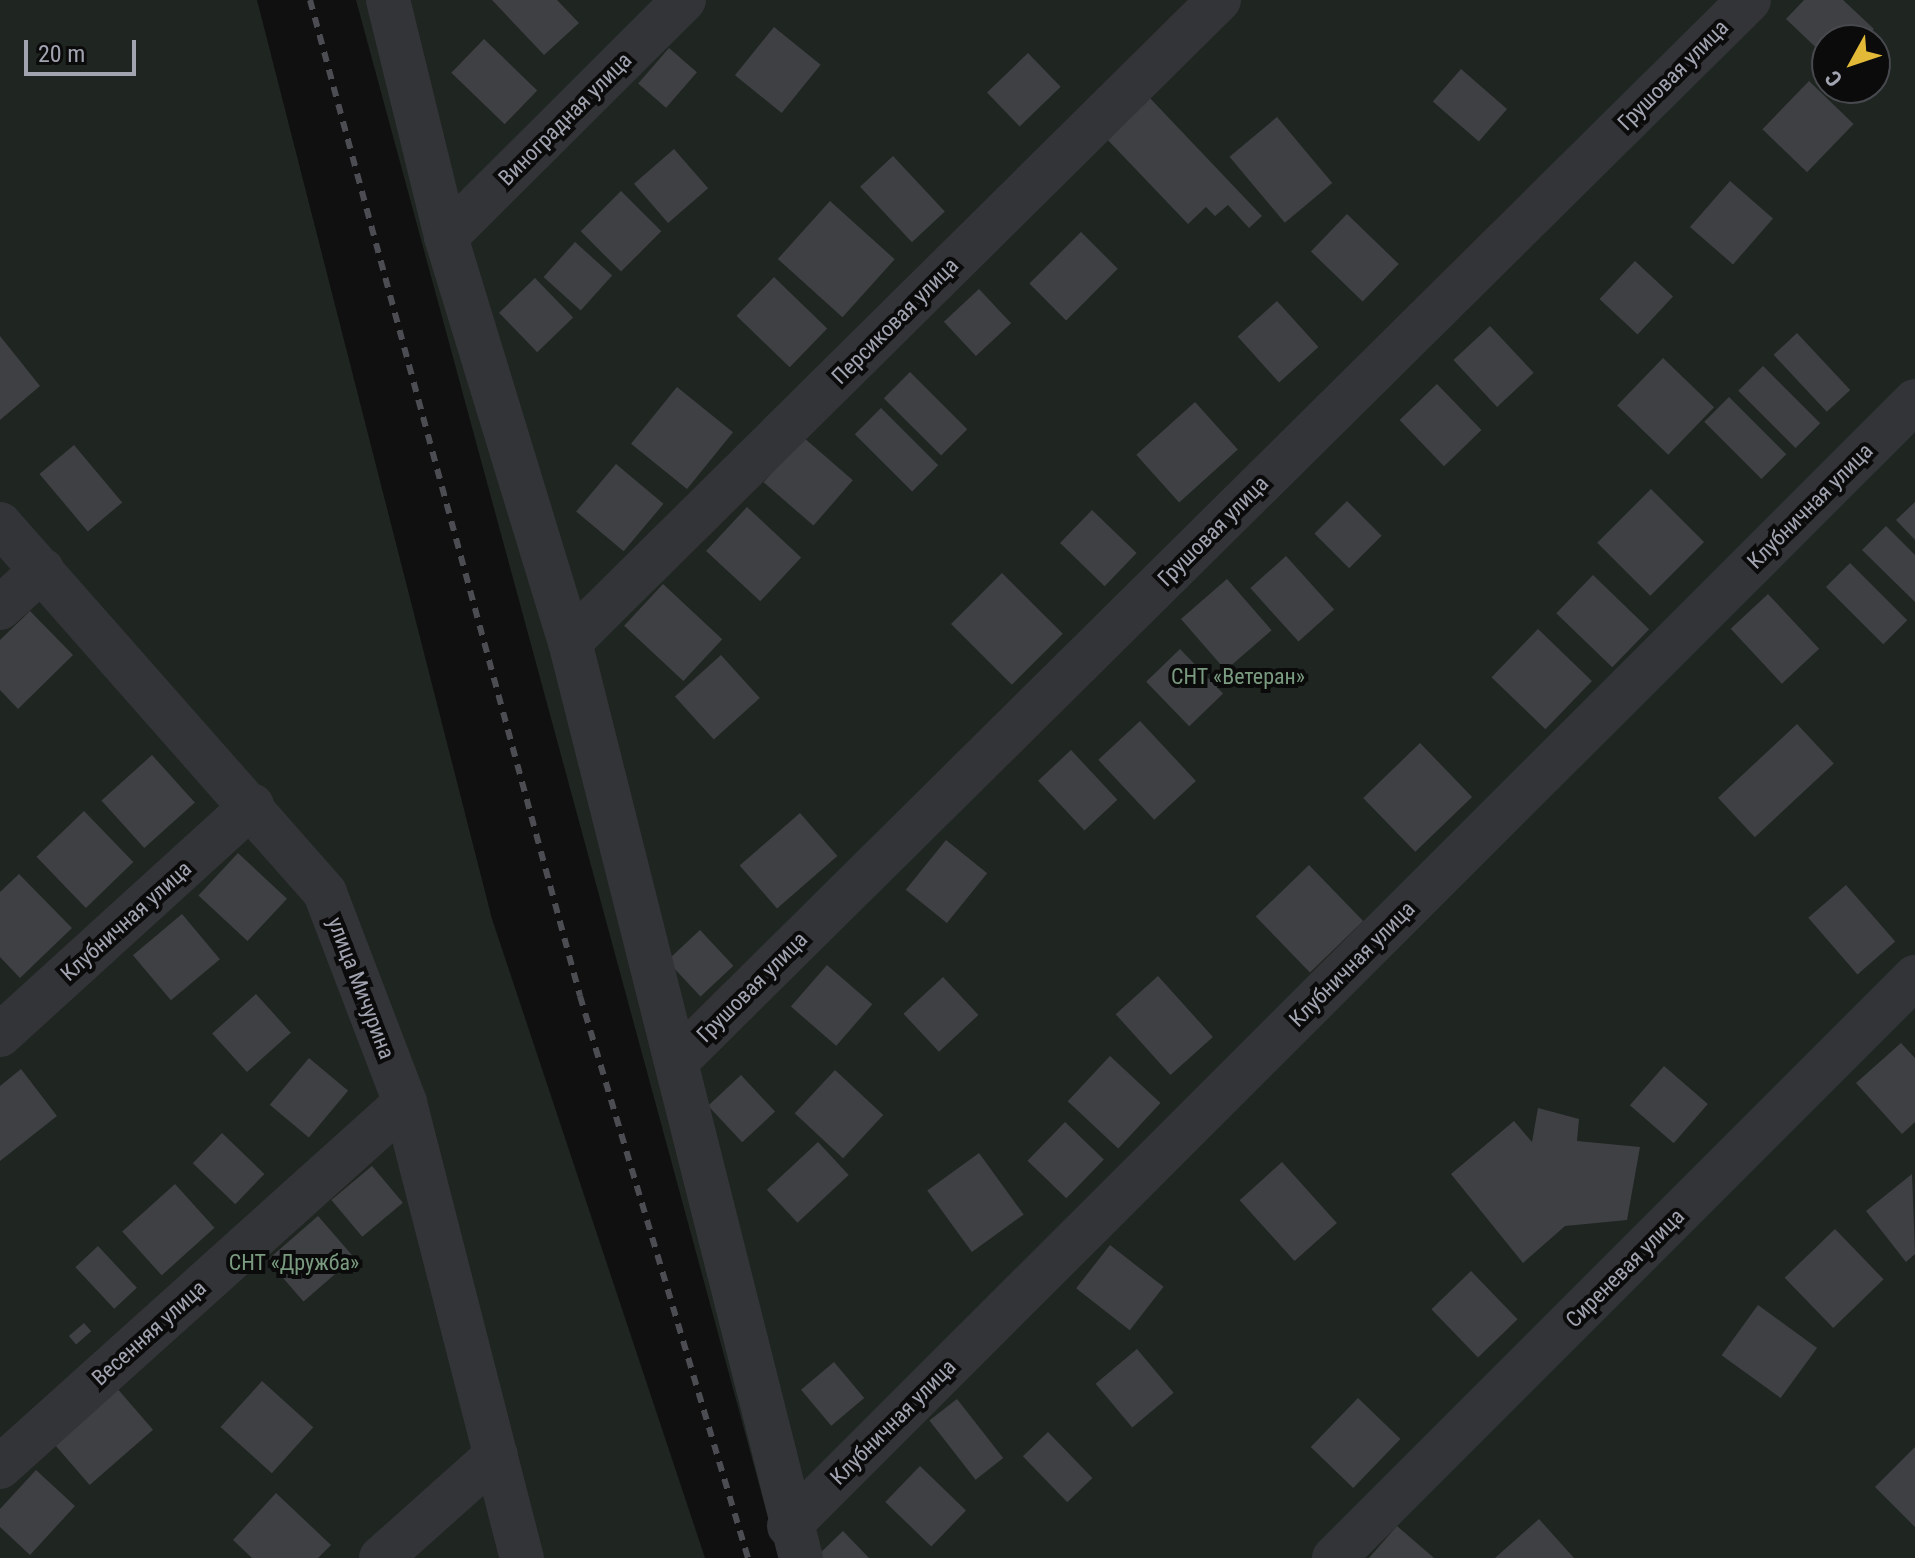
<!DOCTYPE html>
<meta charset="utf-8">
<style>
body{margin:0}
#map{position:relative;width:1915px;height:1558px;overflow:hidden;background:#101011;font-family:"Roboto Condensed",sans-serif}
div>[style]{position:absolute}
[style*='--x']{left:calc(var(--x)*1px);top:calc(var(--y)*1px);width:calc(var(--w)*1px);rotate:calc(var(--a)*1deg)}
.green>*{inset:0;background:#1f2520}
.building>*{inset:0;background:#3f4044;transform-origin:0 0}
.minor>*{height:44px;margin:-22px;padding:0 22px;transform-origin:22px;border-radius:22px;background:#333438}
.rail>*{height:6px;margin-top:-3px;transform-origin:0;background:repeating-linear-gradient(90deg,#4c4d53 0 10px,transparent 0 18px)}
span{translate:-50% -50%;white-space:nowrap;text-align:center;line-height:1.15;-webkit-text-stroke:8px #0b0b0c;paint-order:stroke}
.street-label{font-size:22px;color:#a2a5b1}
.park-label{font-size:22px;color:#7a9b80}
.north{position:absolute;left:1811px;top:24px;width:80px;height:80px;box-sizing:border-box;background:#0b0b0c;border:2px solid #47494e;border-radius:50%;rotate:230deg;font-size:22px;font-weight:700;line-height:32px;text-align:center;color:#a2a5b1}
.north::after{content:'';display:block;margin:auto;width:28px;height:36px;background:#e2ba37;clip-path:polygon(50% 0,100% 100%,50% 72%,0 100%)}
.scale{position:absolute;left:24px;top:40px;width:112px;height:36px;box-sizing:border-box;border:4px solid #a2a5b1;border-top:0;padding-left:10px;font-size:24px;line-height:28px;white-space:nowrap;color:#a2a5b1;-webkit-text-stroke:6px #0b0b0c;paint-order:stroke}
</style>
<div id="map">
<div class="green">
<i style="clip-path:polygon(0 0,257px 0,492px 919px,705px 1558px,0 1558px)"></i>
<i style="clip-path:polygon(evenodd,356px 0,1915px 0,1915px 1558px,779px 1558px,356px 0,1827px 40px,1875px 40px,1875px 88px,1827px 88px,1827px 40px)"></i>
</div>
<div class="building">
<i style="clip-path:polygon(492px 0,557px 0,579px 23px,544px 55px)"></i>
<i style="clip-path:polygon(1804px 0,1843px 0,1874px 29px,1863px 40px,1827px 40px,1827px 58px,1786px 19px)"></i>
<i style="left:774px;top:27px;width:60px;height:62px;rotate:39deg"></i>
<i style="left:484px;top:39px;width:74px;height:47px;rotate:44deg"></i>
<i style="left:669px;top:48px;width:37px;height:47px;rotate:41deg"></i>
<i style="left:1028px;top:53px;width:47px;height:57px;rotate:46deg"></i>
<i style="left:1461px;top:69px;width:61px;height:43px;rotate:41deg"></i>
<i style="left:1809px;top:81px;width:62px;height:67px;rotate:44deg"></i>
<i style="clip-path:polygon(1147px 95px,1262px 216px,1249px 228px,1228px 205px,1215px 216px,1206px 207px,1188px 224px,1104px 136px)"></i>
<i style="left:1277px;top:117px;width:86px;height:62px;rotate:50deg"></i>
<i style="left:674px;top:149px;width:52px;height:53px;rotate:49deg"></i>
<i style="left:893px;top:156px;width:76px;height:45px;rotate:47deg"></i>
<i style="left:1730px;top:181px;width:57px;height:61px;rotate:41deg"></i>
<i style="left:621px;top:191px;width:57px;height:57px;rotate:45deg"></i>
<i style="left:830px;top:201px;width:87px;height:78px;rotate:42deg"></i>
<i style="left:1347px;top:214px;width:72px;height:52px;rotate:44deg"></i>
<i style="left:1081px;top:232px;width:52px;height:73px;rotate:45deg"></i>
<i style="left:575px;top:242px;width:50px;height:47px;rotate:42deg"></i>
<i style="left:1635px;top:261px;width:52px;height:52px;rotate:43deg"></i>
<i style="left:774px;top:277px;width:74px;height:54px;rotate:44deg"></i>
<i style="left:535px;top:278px;width:55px;height:50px;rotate:46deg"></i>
<i style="left:979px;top:289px;width:47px;height:48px;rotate:47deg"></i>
<i style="left:1277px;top:301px;width:62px;height:53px;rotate:48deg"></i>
<i style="left:1490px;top:326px;width:64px;height:50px;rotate:47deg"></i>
<i style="left:1797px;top:333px;width:78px;height:32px;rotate:47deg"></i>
<i style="clip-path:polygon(0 336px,40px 386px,0 420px)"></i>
<i style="left:1663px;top:358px;width:71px;height:66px;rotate:44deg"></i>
<i style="left:1763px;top:366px;width:81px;height:35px;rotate:45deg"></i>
<i style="left:910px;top:372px;width:81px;height:37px;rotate:45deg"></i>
<i style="left:1437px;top:384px;width:64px;height:52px;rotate:46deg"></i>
<i style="left:677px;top:387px;width:72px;height:73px;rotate:39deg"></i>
<i style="left:1729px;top:397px;width:81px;height:35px;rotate:45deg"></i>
<i style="left:1195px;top:402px;width:64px;height:79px;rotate:48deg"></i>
<i style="left:881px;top:408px;width:81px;height:37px;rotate:45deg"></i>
<i style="left:803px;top:437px;width:66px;height:60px;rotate:41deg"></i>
<i style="left:74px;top:445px;width:75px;height:45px;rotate:50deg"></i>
<i style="left:616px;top:464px;width:62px;height:62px;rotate:40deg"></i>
<i style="left:1651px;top:489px;width:75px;height:76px;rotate:45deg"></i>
<i style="left:1347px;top:501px;width:49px;height:46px;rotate:45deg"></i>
<i style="clip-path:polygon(1915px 502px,1915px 540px,1896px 520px)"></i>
<i style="left:747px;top:507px;width:74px;height:60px;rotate:43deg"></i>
<i style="left:1092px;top:510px;width:62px;height:46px;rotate:44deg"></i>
<i style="clip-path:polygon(1886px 526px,1915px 555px,1915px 602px,1862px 550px)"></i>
<i style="left:1286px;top:556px;width:72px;height:48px;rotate:48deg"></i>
<i style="left:1850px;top:563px;width:81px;height:34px;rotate:45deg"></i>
<i style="left:1002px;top:573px;width:86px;height:72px;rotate:45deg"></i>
<i style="left:1593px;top:575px;width:78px;height:53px;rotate:44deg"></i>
<i style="left:1227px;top:579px;width:68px;height:61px;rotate:49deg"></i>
<i style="left:663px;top:584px;width:81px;height:57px;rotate:43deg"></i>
<i style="left:1768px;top:594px;width:75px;height:51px;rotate:47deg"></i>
<i style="clip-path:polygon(30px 611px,73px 655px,18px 709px,0 690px,0 640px)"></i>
<i style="left:1538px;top:629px;width:75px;height:67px;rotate:44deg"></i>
<i style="left:1180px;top:649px;width:62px;height:47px;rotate:46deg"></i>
<i style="left:721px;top:655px;width:58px;height:62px;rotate:48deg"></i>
<i style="left:1140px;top:721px;width:82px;height:57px;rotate:47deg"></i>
<i style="left:1797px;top:724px;width:54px;height:108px;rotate:47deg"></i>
<i style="left:1420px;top:743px;width:75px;height:79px;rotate:46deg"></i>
<i style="left:1071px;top:750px;width:68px;height:45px;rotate:47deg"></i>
<i style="left:152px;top:755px;width:64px;height:68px;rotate:48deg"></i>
<i style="left:84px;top:811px;width:71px;height:66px;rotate:46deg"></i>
<i style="left:800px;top:813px;width:57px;height:80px;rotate:49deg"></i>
<i style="left:946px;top:840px;width:53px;height:64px;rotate:39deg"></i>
<i style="left:238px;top:853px;width:67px;height:58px;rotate:43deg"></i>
<i style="left:1309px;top:865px;width:78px;height:74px;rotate:46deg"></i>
<i style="clip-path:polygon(19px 874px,72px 928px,20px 978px,0 957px,0 892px)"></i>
<i style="left:1846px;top:885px;width:75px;height:50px;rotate:49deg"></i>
<i style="left:182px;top:914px;width:59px;height:64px;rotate:50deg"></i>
<i style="left:700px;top:930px;width:49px;height:45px;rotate:47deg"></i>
<i style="left:827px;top:965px;width:60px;height:55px;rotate:41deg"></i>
<i style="left:1158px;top:976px;width:82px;height:57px;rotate:48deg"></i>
<i style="left:943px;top:977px;width:52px;height:54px;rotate:47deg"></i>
<i style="left:256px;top:994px;width:52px;height:59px;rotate:48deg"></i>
<i style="clip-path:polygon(1901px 1043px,1915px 1058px,1915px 1122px,1902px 1134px,1856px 1083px)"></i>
<i style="left:1110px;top:1056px;width:69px;height:62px;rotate:43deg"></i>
<i style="left:309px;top:1058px;width:51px;height:61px;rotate:40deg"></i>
<i style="left:1664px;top:1066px;width:58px;height:52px;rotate:41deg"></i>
<i style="clip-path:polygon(21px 1069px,57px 1116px,0 1161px,0 1086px)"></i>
<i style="left:835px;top:1070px;width:66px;height:59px;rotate:43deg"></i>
<i style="left:741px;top:1075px;width:50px;height:45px;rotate:47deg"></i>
<i style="clip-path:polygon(1538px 1108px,1579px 1119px,1577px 1141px,1640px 1147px,1627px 1220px,1565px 1226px,1523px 1263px,1451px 1174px,1514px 1121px,1532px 1142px)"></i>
<i style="left:1065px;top:1122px;width:54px;height:54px;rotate:44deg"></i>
<i style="left:222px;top:1133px;width:59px;height:42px;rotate:44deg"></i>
<i style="left:818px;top:1142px;width:45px;height:70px;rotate:47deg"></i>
<i style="left:979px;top:1153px;width:76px;height:64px;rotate:54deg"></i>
<i style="left:1282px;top:1162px;width:82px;height:57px;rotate:48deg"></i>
<i style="left:372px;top:1166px;width:48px;height:53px;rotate:50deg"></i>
<i style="clip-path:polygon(1912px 1174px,1915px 1254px,1906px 1262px,1866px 1211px)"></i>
<i style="left:175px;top:1184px;width:59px;height:71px;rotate:48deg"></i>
<i style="left:318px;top:1216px;width:55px;height:67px;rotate:49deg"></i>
<i style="left:1835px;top:1229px;width:70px;height:70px;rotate:46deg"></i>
<i style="left:1110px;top:1245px;width:68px;height:55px;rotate:38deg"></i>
<i style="left:98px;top:1246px;width:57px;height:31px;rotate:47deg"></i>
<i style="left:1471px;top:1271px;width:67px;height:55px;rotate:46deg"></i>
<i style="left:1758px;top:1305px;width:73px;height:62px;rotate:36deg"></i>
<i style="left:84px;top:1323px;width:11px;height:20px;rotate:49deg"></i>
<i style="left:1137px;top:1349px;width:57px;height:54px;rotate:50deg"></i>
<i style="left:834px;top:1362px;width:47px;height:43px;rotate:50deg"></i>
<i style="left:262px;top:1381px;width:69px;height:62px;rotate:42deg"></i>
<i style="left:115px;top:1386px;width:58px;height:84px;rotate:49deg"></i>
<i style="left:1358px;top:1398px;width:59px;height:68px;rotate:44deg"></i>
<i style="left:957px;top:1399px;width:75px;height:35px;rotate:52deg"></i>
<i style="left:1048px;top:1432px;width:64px;height:35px;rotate:46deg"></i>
<i style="clip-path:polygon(1915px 1447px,1915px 1527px,1875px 1487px)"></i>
<i style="left:920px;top:1466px;width:64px;height:50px;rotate:44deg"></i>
<i style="clip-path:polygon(36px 1470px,75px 1506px,30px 1555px,0 1527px,0 1509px)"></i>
<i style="clip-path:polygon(276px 1493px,331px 1545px,318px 1558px,252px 1558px,233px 1540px)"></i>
<i style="clip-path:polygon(1539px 1519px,1574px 1558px,1495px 1558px)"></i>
<i style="clip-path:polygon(1397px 1526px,1434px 1558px,1369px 1558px)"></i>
<i style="clip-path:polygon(843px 1531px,869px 1558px,815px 1558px)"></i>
</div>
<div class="minor">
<i style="--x:388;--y:0;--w:244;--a:76.2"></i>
<i style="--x:446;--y:237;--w:424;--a:73"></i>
<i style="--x:570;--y:642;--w:945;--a:75.85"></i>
<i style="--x:446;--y:237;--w:336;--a:-44.9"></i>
<i style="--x:0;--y:524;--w:492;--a:48.6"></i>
<i style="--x:325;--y:893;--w:225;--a:69.1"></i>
<i style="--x:405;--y:1103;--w:470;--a:75.6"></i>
<i style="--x:0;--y:608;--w:57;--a:-42.1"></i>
<i style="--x:570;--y:642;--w:913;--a:-44.69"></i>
<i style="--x:0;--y:1035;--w:341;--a:-42.3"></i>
<i style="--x:677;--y:1061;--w:1508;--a:-44.7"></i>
<i style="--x:0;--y:1467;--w:545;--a:-41.95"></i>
<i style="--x:789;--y:1526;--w:1592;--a:-44.97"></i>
<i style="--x:381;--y:1558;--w:154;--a:-41.8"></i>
<i style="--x:1334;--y:1558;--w:822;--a:-45"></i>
</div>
<div class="rail">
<i style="--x:310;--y:0;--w:1032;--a:74.83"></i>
<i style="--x:580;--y:996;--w:587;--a:73.36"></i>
</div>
<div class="street-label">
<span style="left:1673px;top:75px;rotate:-45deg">Грушовая улица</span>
<span style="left:565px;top:119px;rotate:-45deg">Виноградная улица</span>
<span style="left:895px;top:321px;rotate:-45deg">Персиковая улица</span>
<span style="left:1810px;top:506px;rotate:-45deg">Клубничная улица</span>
<span style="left:1213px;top:531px;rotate:-45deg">Грушовая улица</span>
<span style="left:126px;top:921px;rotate:-42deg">Клубничная улица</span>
<span style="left:1352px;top:964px;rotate:-45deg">Клубничная улица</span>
<span style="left:752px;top:987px;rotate:-45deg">Грушовая улица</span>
<span style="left:361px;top:988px;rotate:69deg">улица Мичурина</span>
<span style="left:1625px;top:1268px;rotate:-45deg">Сиреневая улица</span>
<span style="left:149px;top:1333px;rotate:-42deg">Весенняя улица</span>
<span style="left:893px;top:1422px;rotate:-45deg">Клубничная улица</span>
</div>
<div class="park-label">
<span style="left:1238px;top:677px">СНТ «Ветеран»</span>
<span style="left:294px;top:1263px">СНТ «Дружба»</span>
</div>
<div class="north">С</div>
<div class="scale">20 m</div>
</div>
